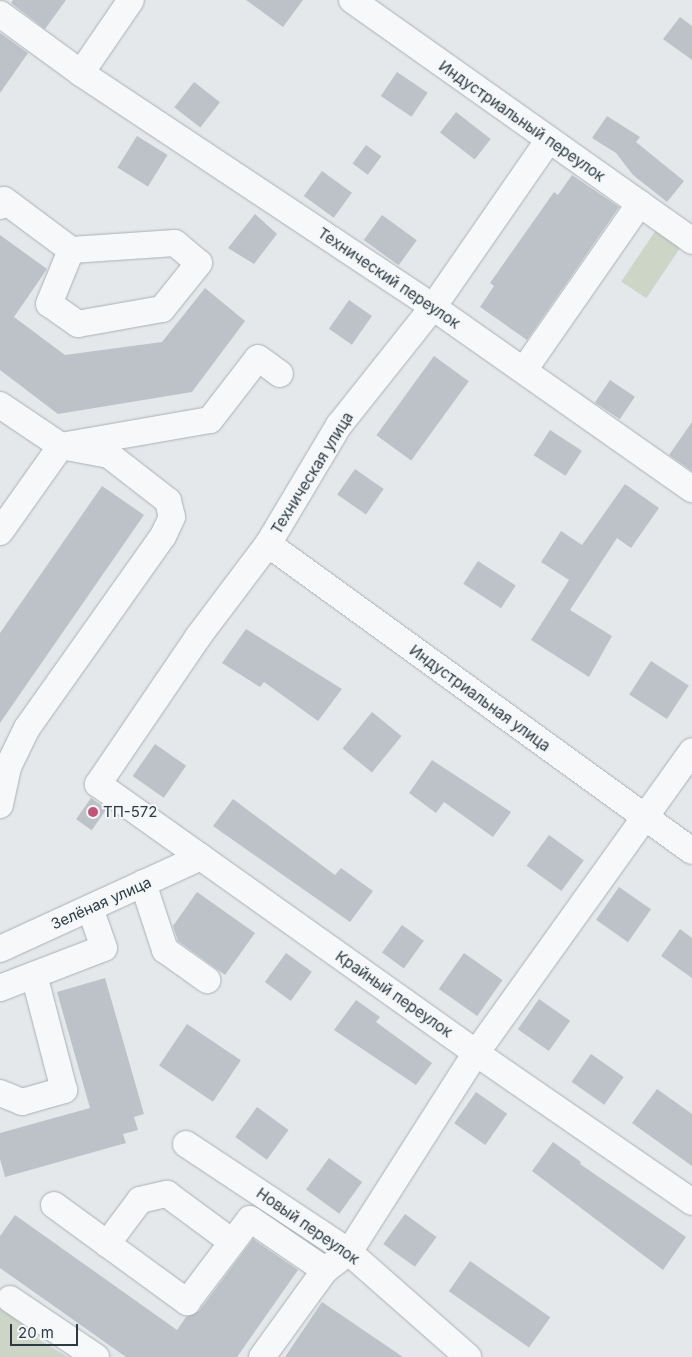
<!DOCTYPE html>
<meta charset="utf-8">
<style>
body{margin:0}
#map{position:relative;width:692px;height:1357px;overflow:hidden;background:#e4e8eb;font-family:Inter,sans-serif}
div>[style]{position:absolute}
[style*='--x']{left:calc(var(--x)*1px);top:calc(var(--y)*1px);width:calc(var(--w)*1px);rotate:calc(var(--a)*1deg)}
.green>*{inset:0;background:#ccd5c6;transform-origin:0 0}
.building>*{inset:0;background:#bcc2c8;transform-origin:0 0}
.roads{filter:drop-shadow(0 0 1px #a9b0b5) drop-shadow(0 0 1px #a9b0b5)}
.minor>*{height:26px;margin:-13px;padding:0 13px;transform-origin:13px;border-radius:13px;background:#f7f8fa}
.dots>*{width:14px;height:14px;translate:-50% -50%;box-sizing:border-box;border:2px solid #f4f7f8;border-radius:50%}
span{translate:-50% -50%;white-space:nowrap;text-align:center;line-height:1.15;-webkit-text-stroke:4px #f4f7f8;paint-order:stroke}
.street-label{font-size:15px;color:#2d3943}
.poi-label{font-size:15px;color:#2d3943}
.left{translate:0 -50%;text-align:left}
.scale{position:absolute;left:10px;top:1324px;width:68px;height:22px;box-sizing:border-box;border:2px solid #2d3943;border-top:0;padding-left:6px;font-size:15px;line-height:18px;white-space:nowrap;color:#2d3943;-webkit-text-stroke:4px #f4f7f8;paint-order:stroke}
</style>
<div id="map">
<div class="green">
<i style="left:656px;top:230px;width:30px;height:62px;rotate:34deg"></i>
<i style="clip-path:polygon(0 1305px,41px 1341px,68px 1357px,0 1357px)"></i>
</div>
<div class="building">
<i style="clip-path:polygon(13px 0,66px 0,45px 29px,11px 3px)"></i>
<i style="clip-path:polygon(246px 0,303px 0,283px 27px)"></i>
<i style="clip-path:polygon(680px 17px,692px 26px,692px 60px,663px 39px)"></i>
<i style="clip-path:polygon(0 33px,28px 53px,0 93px)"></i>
<i style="left:397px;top:72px;width:37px;height:29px;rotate:34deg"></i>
<i style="left:194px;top:82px;width:33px;height:32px;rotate:38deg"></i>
<i style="left:456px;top:112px;width:44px;height:26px;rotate:38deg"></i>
<i style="clip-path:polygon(607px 116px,640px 137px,636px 142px,684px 181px,667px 202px,633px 175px,616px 153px,592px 138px)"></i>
<i style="left:137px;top:136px;width:36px;height:37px;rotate:32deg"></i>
<i style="left:366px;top:145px;width:19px;height:23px;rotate:36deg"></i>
<i style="left:322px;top:171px;width:37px;height:31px;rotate:36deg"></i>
<i style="clip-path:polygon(572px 175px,619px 207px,527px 340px,480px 307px,494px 286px,490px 283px,554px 192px,558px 195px)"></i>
<i style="clip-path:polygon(255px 214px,277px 234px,254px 264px,228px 248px)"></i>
<i style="left:382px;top:215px;width:43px;height:31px;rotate:36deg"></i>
<i style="clip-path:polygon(0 235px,47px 269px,14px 317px,65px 355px,162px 342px,205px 288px,245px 321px,192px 392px,58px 414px,0 370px)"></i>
<i style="left:349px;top:300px;width:28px;height:35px;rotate:35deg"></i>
<i style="left:434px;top:356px;width:43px;height:98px;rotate:36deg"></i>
<i style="left:610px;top:380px;width:30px;height:27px;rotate:34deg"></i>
<i style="clip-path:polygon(692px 422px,692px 471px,669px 455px)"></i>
<i style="left:550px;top:430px;width:38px;height:30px;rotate:33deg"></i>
<i style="left:355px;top:469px;width:35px;height:31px;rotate:35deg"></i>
<i style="clip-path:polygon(625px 484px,659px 508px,631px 548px,617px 538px,570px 610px,612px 636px,589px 677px,531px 640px,569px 580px,541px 562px,561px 531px,582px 545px)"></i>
<i style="clip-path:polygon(102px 486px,144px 515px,0 723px,0 633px)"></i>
<i style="left:478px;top:561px;width:45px;height:27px;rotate:33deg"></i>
<i style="clip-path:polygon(246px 629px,342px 689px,318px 721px,264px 682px,260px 687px,222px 663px)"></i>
<i style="left:651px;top:661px;width:45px;height:40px;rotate:33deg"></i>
<i style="left:372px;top:712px;width:38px;height:47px;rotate:39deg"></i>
<i style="left:155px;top:744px;width:38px;height:39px;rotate:35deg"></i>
<i style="clip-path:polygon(432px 760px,511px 812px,493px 837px,444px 802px,436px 813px,409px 793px)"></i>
<i style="left:91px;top:798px;width:19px;height:26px;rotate:35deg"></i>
<i style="clip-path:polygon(233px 799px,335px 875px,341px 868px,373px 891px,350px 922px,213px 826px)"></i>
<i style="left:549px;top:835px;width:43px;height:38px;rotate:36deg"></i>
<i style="left:619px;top:887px;width:39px;height:40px;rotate:35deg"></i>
<i style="clip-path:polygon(197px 892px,255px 933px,225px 975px,178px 941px,173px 926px)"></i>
<i style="left:402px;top:925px;width:27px;height:34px;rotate:36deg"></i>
<i style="clip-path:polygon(680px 929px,692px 938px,692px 978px,661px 956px)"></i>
<i style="left:286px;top:953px;width:32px;height:36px;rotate:36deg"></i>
<i style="left:464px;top:953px;width:47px;height:44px;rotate:35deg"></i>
<i style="clip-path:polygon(105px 978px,144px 1114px,134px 1117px,138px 1130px,123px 1134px,126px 1143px,5px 1177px,0 1159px,0 1133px,90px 1108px,57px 992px)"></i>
<i style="left:539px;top:999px;width:38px;height:37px;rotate:35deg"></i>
<i style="clip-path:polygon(356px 1000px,380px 1017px,376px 1022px,432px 1063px,416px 1085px,334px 1030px)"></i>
<i style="left:187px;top:1024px;width:65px;height:50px;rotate:34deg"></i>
<i style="left:591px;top:1054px;width:40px;height:34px;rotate:35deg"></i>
<i style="clip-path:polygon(657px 1089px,692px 1114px,692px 1166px,632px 1123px)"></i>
<i style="left:476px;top:1092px;width:38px;height:38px;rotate:35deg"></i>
<i style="left:257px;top:1107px;width:39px;height:37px;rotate:36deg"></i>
<i style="clip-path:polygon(553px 1142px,581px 1162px,580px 1164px,686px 1237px,663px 1270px,532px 1171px)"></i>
<i style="left:329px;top:1158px;width:41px;height:39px;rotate:36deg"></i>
<i style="left:405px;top:1214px;width:39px;height:37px;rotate:36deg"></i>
<i style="clip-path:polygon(15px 1215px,177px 1330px,186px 1317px,199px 1311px,253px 1239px,298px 1270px,237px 1357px,126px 1357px,0 1268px,0 1236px)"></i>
<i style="left:470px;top:1261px;width:98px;height:37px;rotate:35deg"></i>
<i style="clip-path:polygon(322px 1302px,403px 1357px,285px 1357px)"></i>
</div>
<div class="roads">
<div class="minor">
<i style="--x:352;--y:0;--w:417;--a:35.3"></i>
<i style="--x:0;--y:14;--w:100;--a:36.1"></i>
<i style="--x:81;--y:73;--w:423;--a:33.6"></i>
<i style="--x:433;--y:307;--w:317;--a:35.1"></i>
<i style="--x:81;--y:73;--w:88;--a:-55.6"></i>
<i style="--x:548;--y:141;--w:202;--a:124.7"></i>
<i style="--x:433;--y:307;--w:151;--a:128.5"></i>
<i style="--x:339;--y:425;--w:139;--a:120.8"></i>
<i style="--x:268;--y:544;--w:116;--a:127"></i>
<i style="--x:198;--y:637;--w:178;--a:124.2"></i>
<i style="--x:98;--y:784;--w:464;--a:35.4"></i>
<i style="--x:476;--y:1053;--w:262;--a:34.6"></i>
<i style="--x:0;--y:206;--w:7;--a:-56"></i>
<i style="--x:4;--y:200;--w:84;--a:36.7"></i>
<i style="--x:71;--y:250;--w:104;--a:-3.9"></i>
<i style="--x:175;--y:243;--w:31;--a:40"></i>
<i style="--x:199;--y:263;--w:59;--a:128.8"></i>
<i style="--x:162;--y:309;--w:85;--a:169.9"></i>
<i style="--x:78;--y:324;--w:35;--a:-145"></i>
<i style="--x:49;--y:304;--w:58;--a:-67.8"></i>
<i style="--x:524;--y:370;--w:203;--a:-55.2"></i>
<i style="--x:0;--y:405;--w:73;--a:33.9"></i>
<i style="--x:61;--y:446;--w:49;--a:10.6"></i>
<i style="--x:109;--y:455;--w:75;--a:37.9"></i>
<i style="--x:168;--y:501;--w:16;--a:76"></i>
<i style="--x:172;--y:517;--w:21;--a:115"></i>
<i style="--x:163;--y:536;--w:235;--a:125.3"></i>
<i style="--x:27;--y:728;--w:43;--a:116"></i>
<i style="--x:8;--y:767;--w:39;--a:102"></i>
<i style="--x:0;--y:532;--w:105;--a:-54.7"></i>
<i style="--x:61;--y:446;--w:151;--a:-9.9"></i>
<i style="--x:210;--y:420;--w:78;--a:-52.3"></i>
<i style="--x:258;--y:358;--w:27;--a:36"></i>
<i style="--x:268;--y:544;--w:523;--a:35.91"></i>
<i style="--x:143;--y:883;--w:71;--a:71.8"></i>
<i style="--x:165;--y:950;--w:52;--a:35.5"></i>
<i style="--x:0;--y:949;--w:221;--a:-24.6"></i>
<i style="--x:0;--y:988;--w:111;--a:-21"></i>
<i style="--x:104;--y:948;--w:42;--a:-109.3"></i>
<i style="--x:0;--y:1093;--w:24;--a:22"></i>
<i style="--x:22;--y:1102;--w:44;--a:-15.9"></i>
<i style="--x:64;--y:1090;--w:119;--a:-104.6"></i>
<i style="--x:186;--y:1144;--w:196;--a:33.5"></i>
<i style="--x:349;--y:1252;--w:159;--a:41.4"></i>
<i style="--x:54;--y:1205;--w:165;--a:36.1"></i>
<i style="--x:187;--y:1302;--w:104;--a:-52.8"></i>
<i style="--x:250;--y:1219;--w:91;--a:34.2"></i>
<i style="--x:107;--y:1244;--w:55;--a:-53.1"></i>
<i style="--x:140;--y:1200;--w:28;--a:-13"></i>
<i style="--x:167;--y:1194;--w:81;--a:36.4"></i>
<i style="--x:10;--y:1299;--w:104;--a:34"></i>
<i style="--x:262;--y:1357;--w:107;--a:-54.1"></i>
<i style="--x:325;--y:1270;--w:30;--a:-37"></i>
<i style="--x:349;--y:1252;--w:236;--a:-57.5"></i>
<i style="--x:476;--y:1053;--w:371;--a:-54.4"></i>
</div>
</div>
<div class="dots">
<i style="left:93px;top:812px;background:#c75278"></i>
</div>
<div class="street-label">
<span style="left:522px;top:121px;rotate:35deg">Индустриальный переулок</span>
<span style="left:389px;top:278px;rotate:34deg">Технический переулок</span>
<span style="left:312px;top:473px;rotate:-58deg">Техническая улица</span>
<span style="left:480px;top:698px;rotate:36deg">Индустриальная улица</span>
<span style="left:101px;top:903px;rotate:-24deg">Зелёная улица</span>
<span style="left:394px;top:994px;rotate:35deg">Крайный переулок</span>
<span style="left:308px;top:1226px;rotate:35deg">Новый переулок</span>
</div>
<div class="poi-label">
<span class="left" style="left:103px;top:812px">ТП-572</span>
</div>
<div class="scale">20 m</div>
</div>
